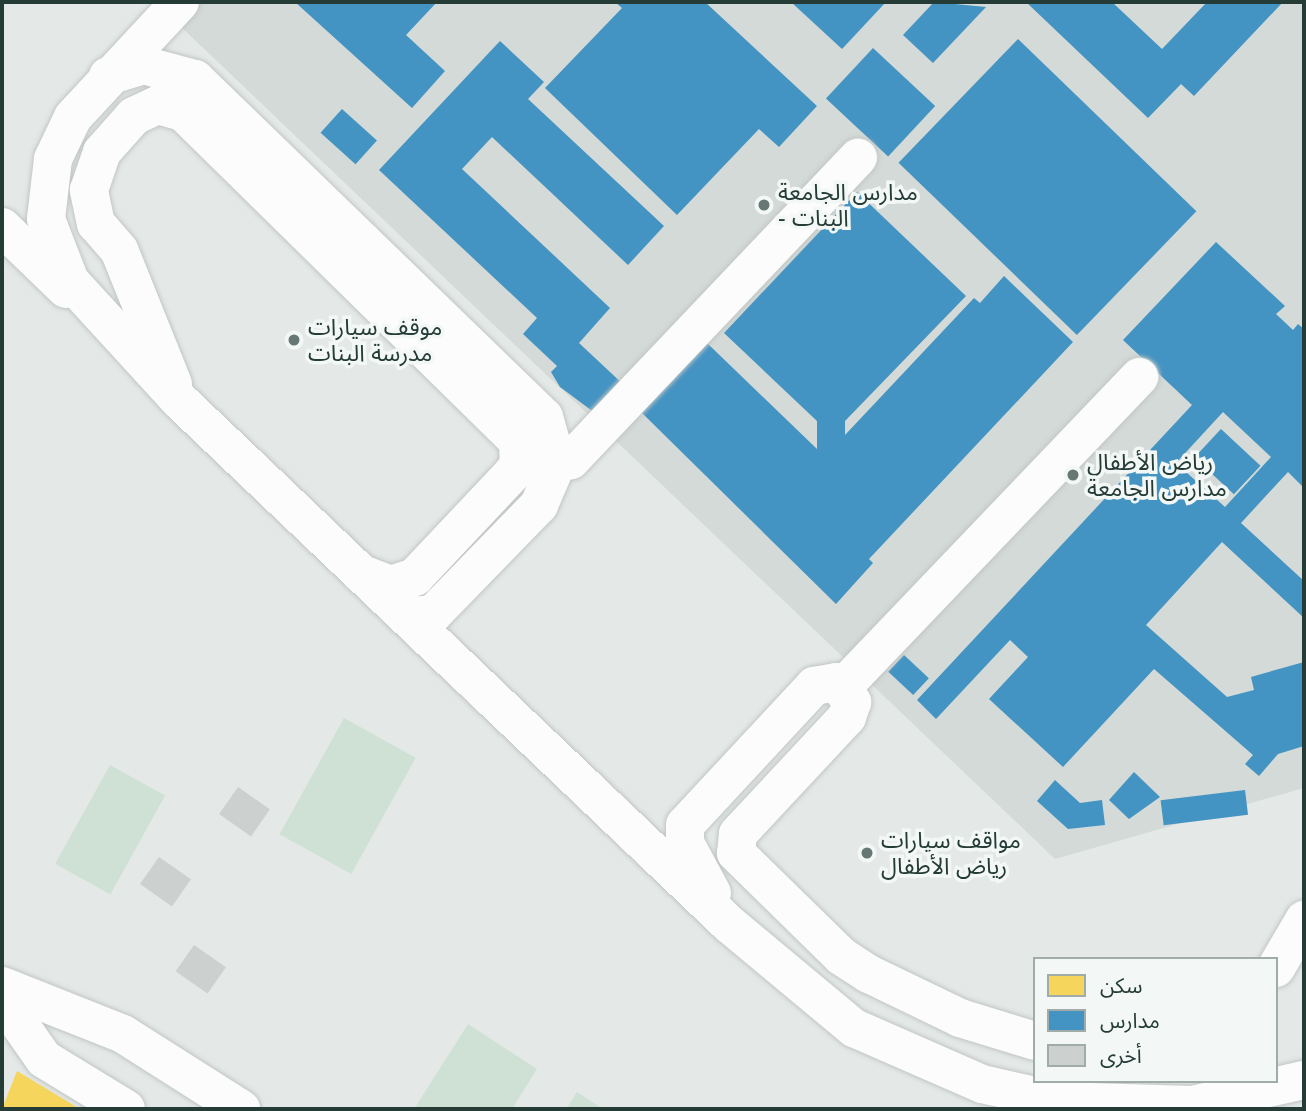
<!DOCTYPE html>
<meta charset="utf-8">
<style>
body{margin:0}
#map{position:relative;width:1306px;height:1111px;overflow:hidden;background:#e4e9e7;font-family:Arial,"Noto Sans Arabic",sans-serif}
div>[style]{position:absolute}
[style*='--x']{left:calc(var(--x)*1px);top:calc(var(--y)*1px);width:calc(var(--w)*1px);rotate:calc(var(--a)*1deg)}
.built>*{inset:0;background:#d3dad7}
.green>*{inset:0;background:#cfe1d5;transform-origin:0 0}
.homes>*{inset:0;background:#f6d55c}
.schools>*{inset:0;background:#4393c3;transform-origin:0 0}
.building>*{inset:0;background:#ccd0cf;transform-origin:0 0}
.roads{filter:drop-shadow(0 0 2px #c1c6c4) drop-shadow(0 0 2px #c1c6c4)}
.minor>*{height:38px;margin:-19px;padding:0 19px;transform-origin:19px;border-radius:19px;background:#fbfcfb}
.dots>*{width:19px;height:19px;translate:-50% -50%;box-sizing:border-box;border:4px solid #f3f8f6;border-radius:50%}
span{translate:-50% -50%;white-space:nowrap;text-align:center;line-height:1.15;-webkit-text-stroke:7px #f3f8f6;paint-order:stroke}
.poi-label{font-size:23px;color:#243b36}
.left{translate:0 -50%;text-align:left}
.frame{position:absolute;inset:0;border:4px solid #243b36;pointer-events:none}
.legend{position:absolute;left:1033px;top:957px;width:245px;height:126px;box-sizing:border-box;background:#f3f8f6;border:2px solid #a0aca9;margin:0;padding:9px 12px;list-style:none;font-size:21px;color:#243b36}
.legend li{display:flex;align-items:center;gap:14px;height:35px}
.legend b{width:35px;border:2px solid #a0aca9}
</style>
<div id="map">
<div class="built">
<i style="clip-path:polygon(202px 2px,1304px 2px,1304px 788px,1055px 859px,179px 25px)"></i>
</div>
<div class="green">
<i style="left:344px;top:718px;width:82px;height:133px;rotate:29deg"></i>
<i style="left:110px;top:765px;width:63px;height:113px;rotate:29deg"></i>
<i style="clip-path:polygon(468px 1024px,537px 1069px,512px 1109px,414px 1109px)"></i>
<i style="clip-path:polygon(577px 1092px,603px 1109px,566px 1109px)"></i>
</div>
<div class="homes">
<i style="clip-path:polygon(17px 1071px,80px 1109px,2px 1109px)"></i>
</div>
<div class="schools">
<i style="clip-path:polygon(295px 2px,437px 2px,406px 35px,445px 71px,412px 108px)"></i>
<i style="clip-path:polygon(615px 2px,705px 2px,817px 106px,779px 147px,759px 129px,677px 215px,545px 88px,622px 8px)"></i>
<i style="clip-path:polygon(791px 2px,886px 2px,842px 49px)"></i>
<i style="clip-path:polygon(934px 2px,986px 7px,933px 63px,903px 35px)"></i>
<i style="clip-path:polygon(1026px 2px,1112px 2px,1162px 49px,1207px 2px,1283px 2px,1194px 96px,1181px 84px,1148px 118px)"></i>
<i style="left:1018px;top:39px;width:248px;height:172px;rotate:44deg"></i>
<i style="clip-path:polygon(500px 41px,544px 82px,528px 99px,664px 226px,628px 265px,492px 137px,462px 169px,610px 308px,579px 343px,626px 387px,599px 416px,560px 387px,551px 372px,557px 366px,523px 334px,537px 318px,379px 170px)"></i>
<i style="left:873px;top:48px;width:85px;height:69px;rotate:43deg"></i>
<i style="left:342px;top:109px;width:47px;height:32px;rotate:42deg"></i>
<i style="clip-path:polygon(857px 192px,966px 296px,845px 421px,845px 435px,974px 298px,980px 303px,1004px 276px,1073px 342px,869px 559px,873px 563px,836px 604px,640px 411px,707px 343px,817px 449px,817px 421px,724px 333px)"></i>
<i style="clip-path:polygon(evenodd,1216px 242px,1285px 306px,1276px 314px,1293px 330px,1298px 324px,1304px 329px,1304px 488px,1288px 472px,1241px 523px,1304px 581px,1304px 618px,1222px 542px,1146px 625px,1227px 697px,1254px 690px,1251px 677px,1304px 662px,1304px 746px,1278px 754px,1259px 776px,1245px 764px,1253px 755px,1154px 669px,1063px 767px,989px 699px,1028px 657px,1010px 640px,936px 719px,917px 700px,1192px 405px,1123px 340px,1216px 242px,1223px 412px,1271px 457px,1225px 507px,1176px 463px,1223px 412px)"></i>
<i style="left:1221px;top:429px;width:54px;height:39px;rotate:43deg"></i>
<i style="left:904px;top:655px;width:34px;height:23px;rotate:43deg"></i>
<i style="clip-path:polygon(1134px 772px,1160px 797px,1129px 819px,1109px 800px)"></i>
<i style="clip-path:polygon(1055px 780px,1080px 803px,1102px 800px,1105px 825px,1068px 829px,1037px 801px)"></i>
<i style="left:1245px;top:790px;width:25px;height:85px;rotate:83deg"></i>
</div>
<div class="building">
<i style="left:238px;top:787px;width:39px;height:33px;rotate:35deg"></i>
<i style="left:159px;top:857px;width:39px;height:33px;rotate:35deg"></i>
<i style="left:194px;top:945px;width:39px;height:32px;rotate:35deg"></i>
</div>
<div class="roads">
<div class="minor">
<i style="--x:180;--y:2;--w:157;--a:132.9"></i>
<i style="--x:73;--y:117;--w:47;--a:115.5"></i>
<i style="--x:53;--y:159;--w:60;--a:96.7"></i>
<i style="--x:46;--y:219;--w:66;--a:68.8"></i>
<i style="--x:70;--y:281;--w:163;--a:47.5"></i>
<i style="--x:180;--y:401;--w:758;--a:43.61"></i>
<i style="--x:729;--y:924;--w:163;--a:39.8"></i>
<i style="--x:854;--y:1028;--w:140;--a:23.6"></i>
<i style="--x:982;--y:1084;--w:77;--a:12.8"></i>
<i style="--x:1057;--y:1101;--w:135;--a:1.7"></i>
<i style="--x:1192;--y:1105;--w:115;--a:-12.6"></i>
<i style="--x:108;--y:76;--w:37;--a:-17"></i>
<i style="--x:143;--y:65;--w:54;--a:15.1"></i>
<i style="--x:195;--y:79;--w:486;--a:44.1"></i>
<i style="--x:544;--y:417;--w:48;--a:74.2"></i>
<i style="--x:557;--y:463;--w:46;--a:113.2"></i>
<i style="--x:539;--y:505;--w:152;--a:134.2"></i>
<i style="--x:433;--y:614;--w:19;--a:174"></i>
<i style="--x:414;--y:616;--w:21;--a:-152"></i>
<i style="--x:2;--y:227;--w:89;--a:44.1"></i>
<i style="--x:173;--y:384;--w:144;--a:-111.9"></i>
<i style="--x:119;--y:250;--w:35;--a:-131"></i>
<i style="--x:96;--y:224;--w:35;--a:-102"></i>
<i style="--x:89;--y:190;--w:40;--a:-71.1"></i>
<i style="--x:102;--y:152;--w:48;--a:-48.4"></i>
<i style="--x:134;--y:116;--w:26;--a:-25"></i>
<i style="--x:158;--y:105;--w:26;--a:16"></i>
<i style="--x:183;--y:112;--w:470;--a:44.5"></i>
<i style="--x:518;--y:441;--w:24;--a:88"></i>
<i style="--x:519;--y:465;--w:13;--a:129"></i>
<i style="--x:511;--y:475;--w:140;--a:133.3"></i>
<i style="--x:415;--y:577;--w:25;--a:162"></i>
<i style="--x:391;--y:585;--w:33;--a:-159"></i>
<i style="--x:557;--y:463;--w:14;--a:-12"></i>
<i style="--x:571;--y:460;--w:417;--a:-46.5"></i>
<i style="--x:843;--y:687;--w:429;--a:-46.3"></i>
<i style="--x:712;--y:893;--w:57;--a:-118.4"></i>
<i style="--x:685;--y:843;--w:18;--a:-90"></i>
<i style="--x:685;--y:825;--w:190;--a:-47.1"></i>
<i style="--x:814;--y:686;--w:22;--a:-10"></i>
<i style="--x:836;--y:682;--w:26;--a:51"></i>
<i style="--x:852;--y:702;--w:16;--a:108"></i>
<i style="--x:847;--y:717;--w:160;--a:133"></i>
<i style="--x:738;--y:834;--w:19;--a:96"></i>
<i style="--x:736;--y:853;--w:147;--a:44.4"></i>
<i style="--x:841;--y:956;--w:33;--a:33"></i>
<i style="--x:869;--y:974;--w:101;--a:25.8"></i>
<i style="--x:960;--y:1018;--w:78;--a:17"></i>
<i style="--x:1276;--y:968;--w:56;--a:-59.7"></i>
<i style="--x:2;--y:986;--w:130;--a:21.6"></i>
<i style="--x:123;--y:1034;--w:140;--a:32.4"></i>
<i style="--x:2;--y:999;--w:73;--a:55"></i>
<i style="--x:44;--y:1059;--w:96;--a:31.4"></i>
</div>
</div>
<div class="dots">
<i style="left:764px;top:205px;background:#677874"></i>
<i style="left:294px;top:340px;background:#677874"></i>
<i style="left:1073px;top:475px;background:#677874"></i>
<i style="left:867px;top:853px;background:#677874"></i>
</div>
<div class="poi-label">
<span class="left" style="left:778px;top:205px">مدارس الجامعة<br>- البنات</span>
<span class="left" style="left:308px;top:340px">موقف سيارات<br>مدرسة البنات</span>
<span class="left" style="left:1087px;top:475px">رياض الأطفال<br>مدارس الجامعة</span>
<span class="left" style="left:881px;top:853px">مواقف سيارات<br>رياض الأطفال</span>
</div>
<div class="frame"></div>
<ul class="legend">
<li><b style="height:19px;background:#f6d55c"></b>سكن</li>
<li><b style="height:19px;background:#4393c3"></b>مدارس</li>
<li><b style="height:19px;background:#ccd0cf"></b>أخرى</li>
</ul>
</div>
